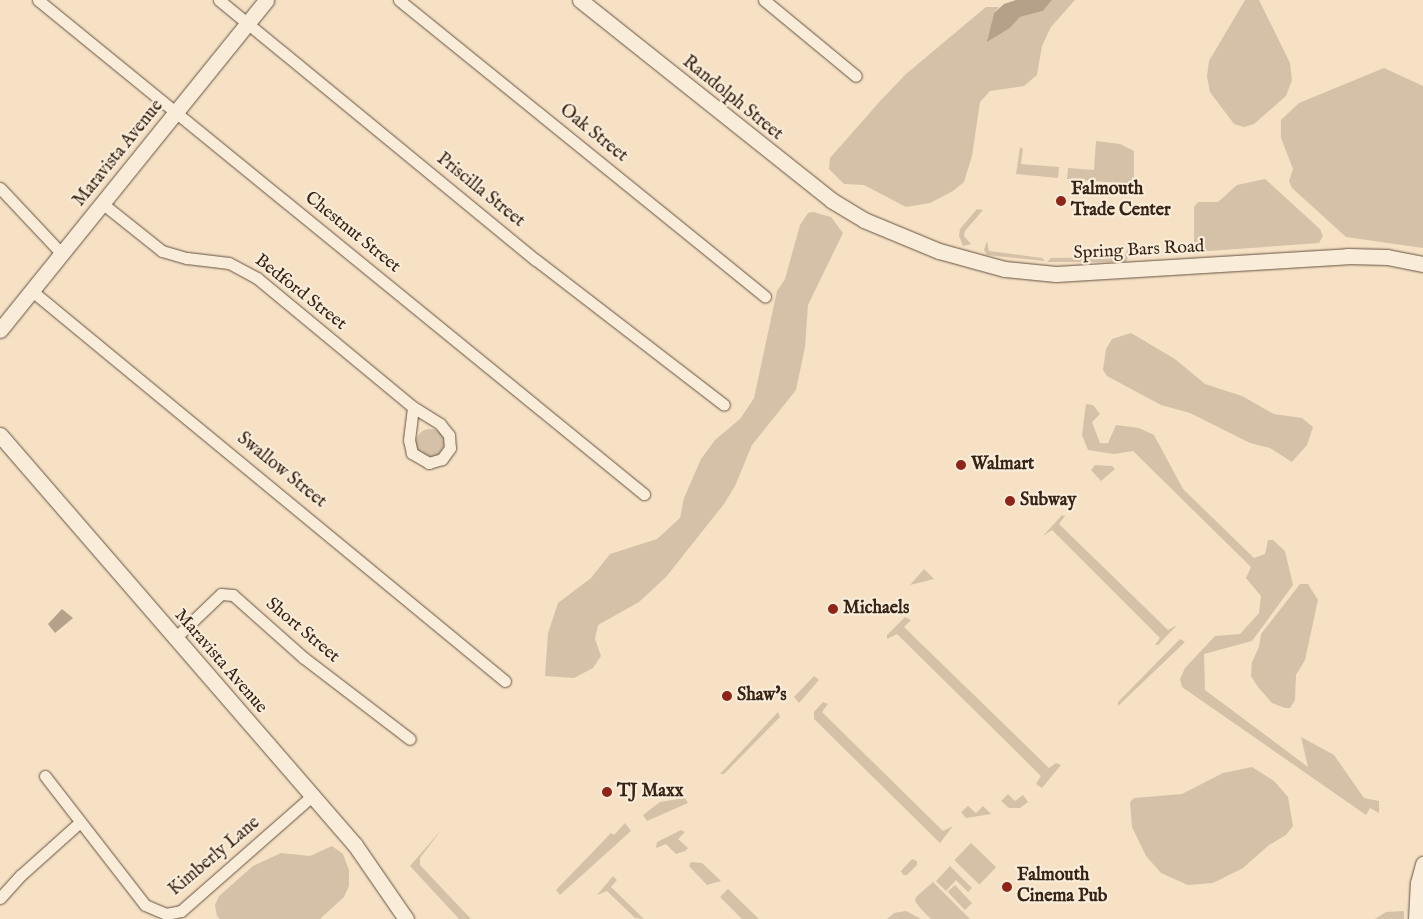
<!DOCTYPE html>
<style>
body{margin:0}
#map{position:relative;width:1423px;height:919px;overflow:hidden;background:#f6e1c5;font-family:"IM FELL English",serif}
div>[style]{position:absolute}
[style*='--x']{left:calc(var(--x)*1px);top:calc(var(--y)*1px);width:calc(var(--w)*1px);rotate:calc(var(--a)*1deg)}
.green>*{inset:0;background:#d5c1a7;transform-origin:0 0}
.round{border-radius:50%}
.water>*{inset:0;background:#b5a089}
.roads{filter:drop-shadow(0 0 1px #665241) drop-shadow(0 0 1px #665241)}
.street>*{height:11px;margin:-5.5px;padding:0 5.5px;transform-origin:5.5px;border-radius:5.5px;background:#f9ecd9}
.secondary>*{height:15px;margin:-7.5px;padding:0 7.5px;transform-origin:7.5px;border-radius:7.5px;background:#f9ecd9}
.dots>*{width:14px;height:14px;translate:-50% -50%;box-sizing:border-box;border:2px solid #f9ecd9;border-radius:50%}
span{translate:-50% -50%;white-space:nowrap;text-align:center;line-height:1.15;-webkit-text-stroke:4.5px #f9ecd9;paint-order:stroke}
.street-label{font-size:18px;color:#362315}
.poi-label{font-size:18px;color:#362315;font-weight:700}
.left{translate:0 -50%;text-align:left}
</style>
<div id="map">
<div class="green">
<i style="clip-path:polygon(1052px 0,1075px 0,1051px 27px,1042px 46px,1037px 75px,1024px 86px,990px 91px,980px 102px,972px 156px,964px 182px,953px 191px,930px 203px,906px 207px,864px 185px,844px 184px,829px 169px,830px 158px,881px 100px,906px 74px,986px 7px,999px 7px,994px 13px,988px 41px,1010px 28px,1020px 17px,1043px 11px)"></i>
<i style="clip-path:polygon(1245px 0,1259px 0,1290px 63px,1292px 80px,1286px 96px,1254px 124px,1244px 127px,1234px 124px,1210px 92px,1207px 77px,1209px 61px)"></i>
<i style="clip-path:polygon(1384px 68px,1423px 86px,1423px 248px,1346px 237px,1292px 188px,1289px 181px,1293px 169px,1281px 138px,1281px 120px,1299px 103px)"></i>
<i style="clip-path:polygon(1096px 141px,1120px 144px,1134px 151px,1134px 184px,1067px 179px,1068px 168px,1094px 170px)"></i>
<i style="clip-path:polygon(1020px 147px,1023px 149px,1021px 164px,1059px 167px,1058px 178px,1016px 174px)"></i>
<i style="clip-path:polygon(1265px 179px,1320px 229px,1323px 236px,1319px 243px,1194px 252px,1194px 207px,1198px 202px,1218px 202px,1237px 185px)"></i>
<i style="clip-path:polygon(977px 209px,983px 210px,965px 231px,964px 236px,971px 244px,963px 246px,959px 236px,960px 229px)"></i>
<i style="clip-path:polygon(813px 212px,831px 217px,843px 233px,808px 305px,805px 347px,796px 390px,752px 445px,735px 486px,724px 504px,666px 577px,639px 602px,598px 625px,595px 639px,601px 656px,593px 668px,574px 678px,545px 676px,548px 633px,558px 603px,591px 578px,610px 554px,657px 539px,680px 518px,684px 498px,701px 459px,715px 440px,740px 419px,754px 398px,777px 291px,785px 279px,800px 225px,808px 213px)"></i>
<i style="clip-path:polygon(987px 241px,989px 251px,1042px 258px,1045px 261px,987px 255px,984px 250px)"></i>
<i style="clip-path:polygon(1128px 248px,1131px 252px,1126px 262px,1047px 262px,1051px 258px,1124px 257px)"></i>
<i style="clip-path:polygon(1131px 333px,1175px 359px,1205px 384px,1242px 396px,1274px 414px,1302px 418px,1313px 427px,1307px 445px,1292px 462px,1270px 448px,1250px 443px,1190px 413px,1161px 405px,1107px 376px,1103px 370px,1106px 349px,1112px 339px)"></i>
<i style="clip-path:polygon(1086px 404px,1093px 405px,1100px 414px,1092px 422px,1100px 443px,1108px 443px,1116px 425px,1139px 428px,1154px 435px,1183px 489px,1254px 558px,1265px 554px,1268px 540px,1273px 540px,1285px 551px,1293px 585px,1252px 641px,1204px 654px,1205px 690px,1308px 767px,1301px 737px,1334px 755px,1364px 798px,1379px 801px,1379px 813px,1370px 808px,1366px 815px,1182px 687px,1180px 679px,1185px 668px,1215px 636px,1240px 634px,1259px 613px,1261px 596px,1246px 578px,1251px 567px,1133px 451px,1114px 454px,1088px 450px,1082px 435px)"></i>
<i class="round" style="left:416px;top:429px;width:28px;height:28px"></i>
<i style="clip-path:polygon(1095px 465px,1112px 466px,1115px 469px,1101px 481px,1091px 470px)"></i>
<i style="clip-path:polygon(1062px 515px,1065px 516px,1059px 524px,1168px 630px,1177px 625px,1158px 645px,1155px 645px,1160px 638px,1052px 530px,1043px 536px)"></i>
<i style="clip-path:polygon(924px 569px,934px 579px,910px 585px)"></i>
<i style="clip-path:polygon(1300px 584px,1308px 584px,1318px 600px,1305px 660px,1296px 675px,1295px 700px,1290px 708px,1285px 708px,1272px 703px,1258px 687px,1251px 676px,1252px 662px,1259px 647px,1261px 634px)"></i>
<i style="clip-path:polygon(905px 617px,911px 620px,904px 627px,1049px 768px,1056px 763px,1061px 765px,1042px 788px,1036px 784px,1041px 776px,897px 634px,887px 639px,887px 635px)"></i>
<i style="clip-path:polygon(1180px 639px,1185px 642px,1118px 706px,1118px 702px)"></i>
<i style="clip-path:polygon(814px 676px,819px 680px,799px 703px,794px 697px)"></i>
<i style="clip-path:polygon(823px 702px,828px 704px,822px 712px,943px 831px,953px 826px,940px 843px,814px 719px,814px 712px)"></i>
<i style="clip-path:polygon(778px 712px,780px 717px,724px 774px,720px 774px)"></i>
<i style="clip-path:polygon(1252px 767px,1274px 781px,1288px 797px,1293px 826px,1286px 835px,1269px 845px,1243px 868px,1213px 883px,1188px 885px,1161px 873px,1146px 856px,1132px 827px,1130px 802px,1134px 798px,1182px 794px,1223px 773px)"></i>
<i style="clip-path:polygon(1008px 794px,1015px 801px,1023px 795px,1028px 802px,1020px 808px,1009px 808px,1001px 801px)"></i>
<i style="clip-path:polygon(685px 798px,688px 803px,647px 821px,643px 815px,660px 802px)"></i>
<i style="clip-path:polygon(968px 806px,976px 813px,983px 806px,991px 814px,966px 818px,961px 812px)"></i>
<i style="clip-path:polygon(625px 823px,631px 831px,560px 895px,556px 890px,611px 833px,614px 835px)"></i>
<i style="clip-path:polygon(442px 829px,420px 858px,420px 865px,471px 919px,459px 919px,410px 866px)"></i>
<i style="clip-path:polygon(681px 830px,685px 832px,678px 839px,688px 848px,685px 851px,676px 854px,666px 844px,656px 848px,657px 842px)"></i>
<i style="left:971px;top:843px;width:35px;height:24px;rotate:44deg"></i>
<i style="clip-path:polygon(332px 846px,343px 854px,349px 870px,349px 886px,344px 897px,320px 919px,220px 919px,217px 916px,215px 905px,219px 896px,253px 866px,281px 853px,310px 856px)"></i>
<i style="clip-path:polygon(912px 859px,917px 861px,917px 865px,907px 875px,903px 875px,901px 871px)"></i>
<i style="clip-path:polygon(691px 862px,702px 863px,721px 881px,707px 885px,689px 866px)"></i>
<i style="clip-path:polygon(950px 866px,972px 888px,968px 892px,956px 880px,946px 891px,936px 881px)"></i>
<i style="clip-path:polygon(613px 876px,617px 880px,611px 887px,644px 919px,635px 918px,607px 891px,597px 895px)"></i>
<i style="clip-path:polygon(933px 882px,970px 919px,931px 919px,920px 908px,915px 901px,916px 897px)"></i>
<i style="left:955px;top:885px;width:25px;height:10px;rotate:47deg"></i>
<i style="clip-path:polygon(728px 889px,759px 919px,742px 919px,720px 897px)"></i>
<i style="clip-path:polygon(906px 911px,921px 919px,887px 919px,894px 913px)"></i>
<i style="clip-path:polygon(1404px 911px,1404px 919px,1375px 919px,1386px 912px)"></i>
</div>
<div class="water">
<i style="clip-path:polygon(1016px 0,1052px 0,1043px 11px,1020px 17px,1010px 28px,987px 42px,994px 13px,1004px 4px)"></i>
<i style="clip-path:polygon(62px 609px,73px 618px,55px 633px,48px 624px)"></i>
</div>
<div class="roads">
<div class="street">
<i style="--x:38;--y:0;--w:782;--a:39.19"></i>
<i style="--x:219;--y:0;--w:410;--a:39.4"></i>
<i style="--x:536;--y:260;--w:237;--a:37.6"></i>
<i style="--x:399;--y:0;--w:471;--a:39"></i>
<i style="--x:764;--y:0;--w:119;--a:39.6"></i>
<i style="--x:0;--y:188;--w:91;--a:46.8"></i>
<i style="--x:103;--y:204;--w:75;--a:38.5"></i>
<i style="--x:162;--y:251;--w:26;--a:16"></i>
<i style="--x:187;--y:258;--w:42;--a:6.8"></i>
<i style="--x:229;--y:263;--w:32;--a:28"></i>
<i style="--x:257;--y:278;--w:202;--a:39.6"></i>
<i style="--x:32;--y:291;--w:613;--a:39.51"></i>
<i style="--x:413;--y:407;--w:32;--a:32"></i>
<i style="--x:440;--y:424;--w:14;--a:51"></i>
<i style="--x:449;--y:435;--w:13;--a:86"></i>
<i style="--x:450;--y:448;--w:14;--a:126"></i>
<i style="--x:442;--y:459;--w:14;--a:163"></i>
<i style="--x:429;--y:463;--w:20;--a:-150"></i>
<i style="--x:412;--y:453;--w:13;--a:-103"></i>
<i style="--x:409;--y:440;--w:33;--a:-83"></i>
<i style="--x:174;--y:639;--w:65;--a:-43.8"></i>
<i style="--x:221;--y:594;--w:12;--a:5"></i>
<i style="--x:233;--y:595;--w:95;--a:41.6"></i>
<i style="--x:304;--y:658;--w:133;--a:37.4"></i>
<i style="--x:45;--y:776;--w:163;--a:52.2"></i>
<i style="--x:145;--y:905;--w:23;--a:23"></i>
<i style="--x:166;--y:914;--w:15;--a:-11"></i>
<i style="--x:181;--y:911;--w:174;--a:-41.3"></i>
<i style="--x:0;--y:898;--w:31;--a:-48"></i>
<i style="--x:21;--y:875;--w:79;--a:-41.9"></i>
</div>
<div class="secondary">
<i style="--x:580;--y:0;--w:321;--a:38.5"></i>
<i style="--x:831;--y:200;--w:39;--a:31"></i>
<i style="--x:864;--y:220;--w:81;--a:22.5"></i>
<i style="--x:939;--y:251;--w:68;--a:15.3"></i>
<i style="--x:1005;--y:269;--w:51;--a:5.6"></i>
<i style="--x:1056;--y:274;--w:292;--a:-3.5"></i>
<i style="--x:1347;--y:256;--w:40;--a:1.4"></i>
<i style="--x:1387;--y:257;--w:37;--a:11"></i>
<i style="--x:0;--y:330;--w:424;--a:-51.1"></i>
<i style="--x:0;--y:435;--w:542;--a:49.11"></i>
<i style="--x:355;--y:845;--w:90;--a:55.4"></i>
<i style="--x:1416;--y:919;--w:36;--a:-87"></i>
<i style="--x:1418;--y:883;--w:20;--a:-75"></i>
</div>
</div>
<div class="dots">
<i style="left:1061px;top:201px;background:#8f2418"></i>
<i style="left:961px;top:465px;background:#8f2418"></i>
<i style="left:1010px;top:501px;background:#8f2418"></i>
<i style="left:833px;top:609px;background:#8f2418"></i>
<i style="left:727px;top:696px;background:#8f2418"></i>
<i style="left:607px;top:792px;background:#8f2418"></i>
<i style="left:1007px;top:887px;background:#8f2418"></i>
</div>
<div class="street-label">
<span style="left:732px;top:99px;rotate:39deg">Randolph Street</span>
<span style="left:593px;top:134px;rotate:39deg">Oak Street</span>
<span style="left:119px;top:154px;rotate:-51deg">Maravista Avenue</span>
<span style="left:480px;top:191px;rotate:39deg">Priscilla Street</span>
<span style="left:352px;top:233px;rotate:39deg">Chestnut Street</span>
<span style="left:1139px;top:251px;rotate:-3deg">Spring Bars Road</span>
<span style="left:300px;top:293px;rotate:38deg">Bedford Street</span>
<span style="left:281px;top:471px;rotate:39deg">Swallow Street</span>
<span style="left:302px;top:631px;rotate:40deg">Short Street</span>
<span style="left:220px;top:662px;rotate:49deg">Maravista Avenue</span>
<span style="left:215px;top:857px;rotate:-40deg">Kimberly Lane</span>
</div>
<div class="poi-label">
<span class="left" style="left:1071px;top:201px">Falmouth<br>Trade Center</span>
<span class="left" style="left:971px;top:465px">Walmart</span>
<span class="left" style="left:1020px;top:501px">Subway</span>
<span class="left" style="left:843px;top:609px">Michaels</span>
<span class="left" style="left:737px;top:696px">Shaw's</span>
<span class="left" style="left:617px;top:792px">TJ Maxx</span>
<span class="left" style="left:1017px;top:887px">Falmouth<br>Cinema Pub</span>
</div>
</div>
